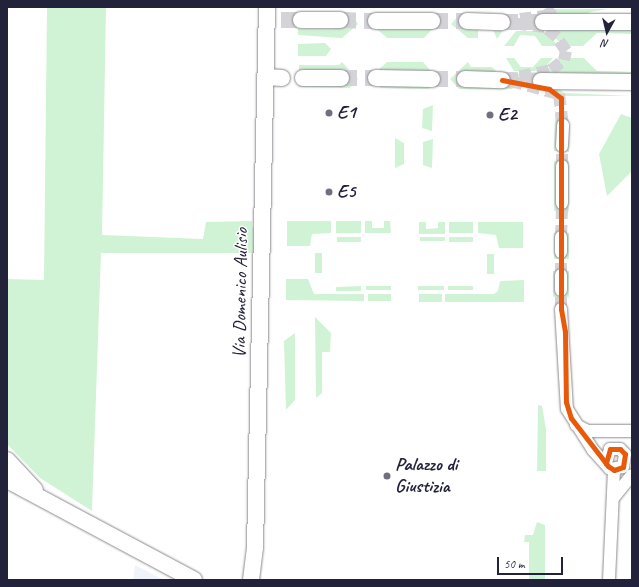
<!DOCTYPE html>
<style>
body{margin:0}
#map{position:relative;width:639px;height:587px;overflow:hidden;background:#fff;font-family:Caveat,sans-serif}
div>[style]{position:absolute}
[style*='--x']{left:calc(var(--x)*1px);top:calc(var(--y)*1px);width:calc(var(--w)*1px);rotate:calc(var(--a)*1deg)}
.built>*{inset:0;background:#f0f3fa}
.green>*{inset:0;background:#d1f3d5;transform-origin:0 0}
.minor-tunnel>*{height:12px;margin-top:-6px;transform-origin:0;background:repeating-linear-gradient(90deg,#d3d3d8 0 12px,transparent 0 18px)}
.major-tunnel>*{height:16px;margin-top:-8px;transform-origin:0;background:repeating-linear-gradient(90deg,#d3d3d8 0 16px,transparent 0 24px)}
.roads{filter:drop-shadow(0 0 1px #8a8a8f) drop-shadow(0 0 1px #8a8a8f)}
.minor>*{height:12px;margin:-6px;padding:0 6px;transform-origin:6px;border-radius:6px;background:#fff}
.major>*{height:16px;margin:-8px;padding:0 8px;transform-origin:8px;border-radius:8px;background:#fff}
.cycleway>*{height:5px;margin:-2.5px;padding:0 2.5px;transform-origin:2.5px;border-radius:2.5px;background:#e8590c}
.dots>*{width:11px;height:11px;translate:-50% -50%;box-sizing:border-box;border:2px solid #fff;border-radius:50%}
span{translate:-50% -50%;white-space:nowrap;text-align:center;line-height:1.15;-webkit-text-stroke:3px #fff;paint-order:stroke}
.poi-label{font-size:19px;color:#22223b;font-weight:700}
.left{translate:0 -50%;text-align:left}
.street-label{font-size:19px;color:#22223b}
.frame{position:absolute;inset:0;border:8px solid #22223b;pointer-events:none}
.north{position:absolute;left:587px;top:12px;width:40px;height:40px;-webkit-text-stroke:3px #fff;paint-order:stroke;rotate:188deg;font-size:11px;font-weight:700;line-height:16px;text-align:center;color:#22223b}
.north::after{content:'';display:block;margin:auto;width:14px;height:18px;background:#22223b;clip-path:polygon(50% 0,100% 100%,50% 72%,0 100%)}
.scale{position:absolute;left:497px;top:557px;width:66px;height:18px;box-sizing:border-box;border:2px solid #22223b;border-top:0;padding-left:5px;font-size:12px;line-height:14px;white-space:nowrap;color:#22223b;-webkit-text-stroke:3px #fff;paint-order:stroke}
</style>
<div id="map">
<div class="built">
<i style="clip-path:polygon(135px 565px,164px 580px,133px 580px)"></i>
</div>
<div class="green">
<i style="clip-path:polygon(47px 7px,106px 7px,102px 235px,203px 239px,206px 222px,252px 221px,252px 227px,256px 228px,256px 253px,101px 253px,92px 511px,40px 478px,7px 444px,7px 279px,44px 280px)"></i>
<i style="clip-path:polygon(551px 9px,607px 9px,590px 12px,582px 19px,632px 28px,632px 34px,597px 33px,583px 46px,564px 46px,545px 29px,516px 28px,529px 15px,546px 15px)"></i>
<i style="clip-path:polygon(evenodd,298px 12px,349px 12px,358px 24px,342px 38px,298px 35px,298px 12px,301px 16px,342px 17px,333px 29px,301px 29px,301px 16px)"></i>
<i style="clip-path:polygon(379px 13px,429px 13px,438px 23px,424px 38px,387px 38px,370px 23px)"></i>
<i style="clip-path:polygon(460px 14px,513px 15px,497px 39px,493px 30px,478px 30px,478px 38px,468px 38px,451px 24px)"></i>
<i style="clip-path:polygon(516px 31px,543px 31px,559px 46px,542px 46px,535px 36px,520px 35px,514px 46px,504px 46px)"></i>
<i style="clip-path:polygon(325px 43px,331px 49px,326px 56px,298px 56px,298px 44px)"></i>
<i style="clip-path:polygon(506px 58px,514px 58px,521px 67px,533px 67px,541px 58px,553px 58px,542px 71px,514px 71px)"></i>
<i style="clip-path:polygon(560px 58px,584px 58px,597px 71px,632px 72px,632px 78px,556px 86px,564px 93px,632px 96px,554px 96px,546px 89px,527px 89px,515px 74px,544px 73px)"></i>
<i style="clip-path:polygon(evenodd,342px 62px,358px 79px,350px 88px,299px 87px,299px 65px,339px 65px,342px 62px,336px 72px,347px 84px,303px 84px,336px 72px)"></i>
<i style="clip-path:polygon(387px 62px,423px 62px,438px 79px,428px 89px,381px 88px,370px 78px)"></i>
<i style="clip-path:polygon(evenodd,468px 62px,471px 67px,492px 67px,513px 89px,459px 89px,450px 79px,468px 62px,470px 74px,506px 86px,461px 87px,470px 74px)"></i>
<i style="clip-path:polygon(433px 105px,432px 131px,422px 128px,423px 109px)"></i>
<i style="clip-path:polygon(evenodd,555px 111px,570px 126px,569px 152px,554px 151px,555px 111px,557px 119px,565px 127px,557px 145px,557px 119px)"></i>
<i style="clip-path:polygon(621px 114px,632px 118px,632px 171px,607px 196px,599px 154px)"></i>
<i style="clip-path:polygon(395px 138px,404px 143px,404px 164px,395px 168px)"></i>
<i style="clip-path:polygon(433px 139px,432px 168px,423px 165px,423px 142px)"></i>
<i style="left:554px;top:161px;width:15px;height:50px"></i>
<i style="clip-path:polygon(287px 221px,331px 221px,331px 233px,312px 234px,310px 246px,287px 246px)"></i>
<i style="left:336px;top:221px;width:25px;height:12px"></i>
<i style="clip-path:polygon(365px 221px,372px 221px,372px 228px,384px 228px,384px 221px,390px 221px,391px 233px,365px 233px)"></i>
<i style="clip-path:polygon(419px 222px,426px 222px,426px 229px,438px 228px,438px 222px,445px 222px,445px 234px,419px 234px)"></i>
<i style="left:449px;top:222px;width:24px;height:11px"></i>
<i style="clip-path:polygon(478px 222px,523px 222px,523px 248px,499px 248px,496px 235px,478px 233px)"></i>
<i style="clip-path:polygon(evenodd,554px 233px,569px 233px,569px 259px,554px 259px,554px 233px,556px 237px,567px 237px,567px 252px,556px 252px,556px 237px)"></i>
<i style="left:337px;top:237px;width:24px;height:5px"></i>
<i style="left:445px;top:237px;width:4px;height:25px;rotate:90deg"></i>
<i style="left:449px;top:237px;width:24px;height:5px"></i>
<i style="left:315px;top:253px;width:7px;height:20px"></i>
<i style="left:487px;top:254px;width:7px;height:20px"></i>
<i style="left:553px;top:271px;width:16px;height:26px"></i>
<i style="clip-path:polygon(286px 279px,308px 279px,314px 294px,364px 294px,364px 301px,286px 300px)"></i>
<i style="clip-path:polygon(524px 280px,524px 302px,445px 302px,445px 294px,494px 294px,498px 291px,500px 281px)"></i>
<i style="clip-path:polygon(361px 286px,361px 291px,336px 291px,336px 287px)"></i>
<i style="left:391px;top:286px;width:4px;height:25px;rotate:90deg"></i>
<i style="left:418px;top:286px;width:26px;height:4px"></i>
<i style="left:448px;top:286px;width:25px;height:4px"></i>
<i style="left:368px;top:294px;width:23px;height:7px"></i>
<i style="left:419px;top:294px;width:23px;height:8px"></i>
<i style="clip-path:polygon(315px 317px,331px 333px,330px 352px,322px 352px,322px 393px,316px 398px)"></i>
<i style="clip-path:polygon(295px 333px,295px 400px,286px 410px,284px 341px)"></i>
<i style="clip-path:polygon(538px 405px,542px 406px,546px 429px,546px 471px,537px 471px)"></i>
<i style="clip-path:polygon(537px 522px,545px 525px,545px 580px,529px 580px,529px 542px,524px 542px,525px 535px,533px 535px)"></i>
</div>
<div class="minor-tunnel">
<i style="--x:520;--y:19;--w:25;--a:-7"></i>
<i style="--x:545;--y:16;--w:17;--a:-31"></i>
<i style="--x:502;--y:80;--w:50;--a:-11.5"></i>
<i style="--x:551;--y:70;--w:16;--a:-38"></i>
<i style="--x:564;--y:60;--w:9;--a:-77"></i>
<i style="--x:566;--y:51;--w:17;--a:-123"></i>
<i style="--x:557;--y:37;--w:16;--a:-140"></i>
<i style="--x:545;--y:27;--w:43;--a:-173.4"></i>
<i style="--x:511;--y:81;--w:50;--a:15.2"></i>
<i style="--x:559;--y:94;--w:31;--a:83"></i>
<i style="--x:562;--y:166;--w:20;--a:-90"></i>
<i style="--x:561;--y:237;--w:34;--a:-88"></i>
<i style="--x:561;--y:275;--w:23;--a:-90"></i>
<i style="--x:561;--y:309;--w:19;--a:-90"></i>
</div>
<div class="major-tunnel">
<i style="--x:281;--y:20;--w:20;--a:0"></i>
<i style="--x:340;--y:20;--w:36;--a:2"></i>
<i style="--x:432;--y:21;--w:35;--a:0"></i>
<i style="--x:502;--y:22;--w:41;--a:0"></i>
<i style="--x:341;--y:78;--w:35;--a:0"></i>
<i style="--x:432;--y:79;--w:33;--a:0"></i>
<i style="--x:502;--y:80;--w:39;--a:1"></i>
</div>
<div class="roads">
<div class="minor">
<i style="--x:562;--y:146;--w:21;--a:-87"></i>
<i style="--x:562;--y:203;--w:37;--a:-90"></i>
<i style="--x:561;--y:252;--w:15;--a:-90"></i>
<i style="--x:561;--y:290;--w:15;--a:-90"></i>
<i style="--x:561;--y:309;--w:100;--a:86.6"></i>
<i style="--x:567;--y:409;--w:49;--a:57.6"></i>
<i style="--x:593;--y:450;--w:25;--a:48"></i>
<i style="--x:610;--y:469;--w:13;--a:-9"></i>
<i style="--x:623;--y:467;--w:13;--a:-81"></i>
<i style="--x:625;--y:454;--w:7;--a:-135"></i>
<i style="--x:620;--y:449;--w:10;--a:180"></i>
<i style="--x:610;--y:449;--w:15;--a:106"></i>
<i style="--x:576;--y:425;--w:13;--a:27"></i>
<i style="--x:588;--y:431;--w:44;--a:0"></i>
<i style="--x:614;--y:497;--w:28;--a:-51"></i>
<i style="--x:609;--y:580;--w:110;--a:-87.4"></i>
</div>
<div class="major">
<i style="--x:301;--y:20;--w:39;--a:0"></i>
<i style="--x:376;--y:21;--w:56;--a:0"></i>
<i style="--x:467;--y:21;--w:35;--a:2"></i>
<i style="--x:543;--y:22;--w:89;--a:0"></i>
<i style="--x:267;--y:77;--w:15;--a:4"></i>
<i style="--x:303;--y:78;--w:38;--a:0"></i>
<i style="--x:376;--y:78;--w:56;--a:1"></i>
<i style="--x:465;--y:79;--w:37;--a:2"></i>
<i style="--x:541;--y:81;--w:91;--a:0.6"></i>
<i style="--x:7;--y:460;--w:41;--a:47"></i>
<i style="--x:7;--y:480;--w:212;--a:28.1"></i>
<i style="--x:251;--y:580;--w:33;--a:-83"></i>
<i style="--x:255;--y:547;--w:540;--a:-88.73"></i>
</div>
</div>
<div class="cycleway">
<i style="--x:502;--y:80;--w:48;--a:10.8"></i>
<i style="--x:549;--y:89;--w:15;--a:37"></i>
<i style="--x:561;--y:98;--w:211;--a:90"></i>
<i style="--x:561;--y:309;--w:23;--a:80"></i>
<i style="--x:565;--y:332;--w:70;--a:89.2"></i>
<i style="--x:566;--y:402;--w:17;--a:73"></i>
<i style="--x:571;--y:418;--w:61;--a:52.4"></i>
<i style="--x:608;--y:466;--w:7;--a:34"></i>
<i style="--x:614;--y:470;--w:9;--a:-18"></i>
<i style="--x:623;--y:467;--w:13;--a:-81"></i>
<i style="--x:625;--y:454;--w:7;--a:-135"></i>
<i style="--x:620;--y:449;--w:10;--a:180"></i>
<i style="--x:610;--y:449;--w:15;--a:106"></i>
</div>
<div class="dots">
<i style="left:329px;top:113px;background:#6f6f80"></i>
<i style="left:490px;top:115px;background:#6f6f80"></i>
<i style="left:329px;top:192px;background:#6f6f80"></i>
<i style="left:387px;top:476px;background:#6f6f80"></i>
</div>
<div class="poi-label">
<span class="left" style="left:337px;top:113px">E1</span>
<span class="left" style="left:498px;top:115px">E2</span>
<span class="left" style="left:337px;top:192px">E5</span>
<span class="left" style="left:395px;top:476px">Palazzo di<br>Giustizia</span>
</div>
<div class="street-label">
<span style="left:241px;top:293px;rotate:-89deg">Via Domenico Aulisio</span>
</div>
<div class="frame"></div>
<div class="north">N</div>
<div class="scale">50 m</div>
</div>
